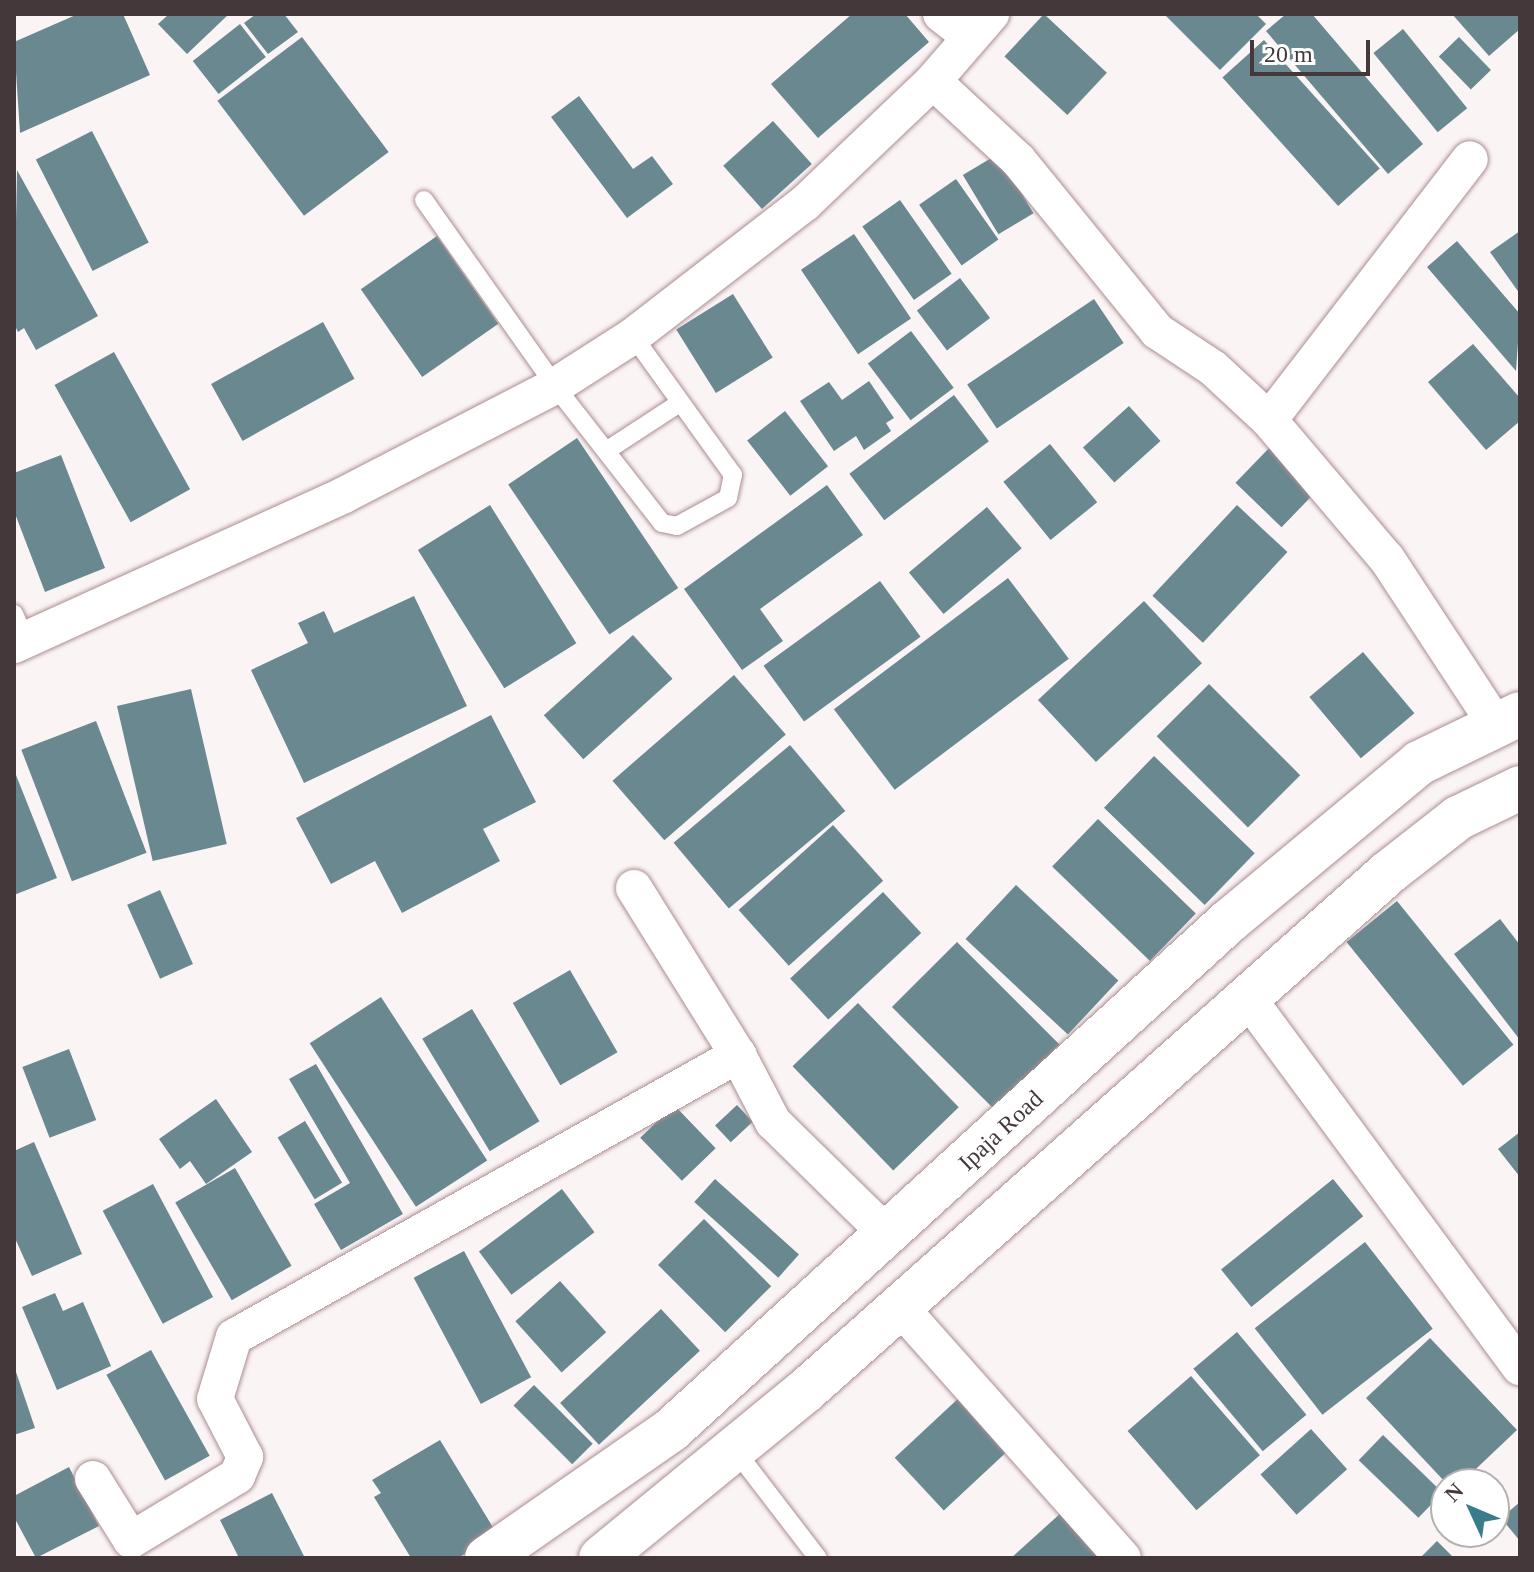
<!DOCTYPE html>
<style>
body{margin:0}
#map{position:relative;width:1534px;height:1572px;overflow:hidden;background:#fbf4f5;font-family:"Times New Roman",serif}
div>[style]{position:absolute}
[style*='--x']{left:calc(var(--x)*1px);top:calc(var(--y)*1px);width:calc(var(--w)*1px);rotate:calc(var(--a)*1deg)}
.building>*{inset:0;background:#698890;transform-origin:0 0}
.roads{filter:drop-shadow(0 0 2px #ab8d90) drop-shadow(0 0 2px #ab8d90)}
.service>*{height:18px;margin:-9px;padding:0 9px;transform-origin:9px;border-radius:9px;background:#fff}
.minor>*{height:36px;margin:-18px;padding:0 18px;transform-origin:18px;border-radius:18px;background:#fff}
.secondary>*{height:44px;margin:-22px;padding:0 22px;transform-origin:22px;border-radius:22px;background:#fff}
span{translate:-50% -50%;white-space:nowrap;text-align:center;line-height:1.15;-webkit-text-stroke:8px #fff;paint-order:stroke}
.street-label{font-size:24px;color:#45383a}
.frame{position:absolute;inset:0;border:16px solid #45383a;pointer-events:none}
.north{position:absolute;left:1430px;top:1468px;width:80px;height:80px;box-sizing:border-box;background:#fff;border:2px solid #b5afb0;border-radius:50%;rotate:314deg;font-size:22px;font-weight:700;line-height:32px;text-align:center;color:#45383a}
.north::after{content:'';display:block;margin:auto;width:28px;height:36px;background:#397c8c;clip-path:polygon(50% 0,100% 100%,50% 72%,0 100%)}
.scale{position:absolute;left:1250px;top:40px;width:120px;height:36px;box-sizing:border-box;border:4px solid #45383a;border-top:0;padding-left:10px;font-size:24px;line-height:28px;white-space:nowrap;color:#45383a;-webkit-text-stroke:6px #fff;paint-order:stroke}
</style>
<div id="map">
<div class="building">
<i style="clip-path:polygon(78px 14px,123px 14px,150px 75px,20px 133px,14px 42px)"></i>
<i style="clip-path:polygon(169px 14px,229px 14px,187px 54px,158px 24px)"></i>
<i style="clip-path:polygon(256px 14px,284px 14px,298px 32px,268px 54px,244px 23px)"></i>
<i style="clip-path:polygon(852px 14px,905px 14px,929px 42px,818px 138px,771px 84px)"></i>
<i style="left:1044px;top:14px;width:86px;height:58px;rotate:43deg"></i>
<i style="clip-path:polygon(1164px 14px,1256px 14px,1266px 24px,1220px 70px)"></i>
<i style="clip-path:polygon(1286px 14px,1312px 14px,1423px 144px,1388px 174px,1266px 31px)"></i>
<i style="clip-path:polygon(1452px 14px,1520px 14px,1520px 29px,1489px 56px)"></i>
<i style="left:240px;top:24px;width:42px;height:60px;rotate:52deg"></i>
<i style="left:1403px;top:29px;width:102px;height:38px;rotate:51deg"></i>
<i style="left:302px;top:37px;width:144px;height:106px;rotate:53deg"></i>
<i style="left:1459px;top:37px;width:46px;height:28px;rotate:46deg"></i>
<i style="left:1264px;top:40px;width:173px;height:56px;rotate:48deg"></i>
<i style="clip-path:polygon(579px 96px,633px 169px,652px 156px,673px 184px,627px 218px,551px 117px)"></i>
<i style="left:773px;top:121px;width:58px;height:67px;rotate:48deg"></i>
<i style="left:92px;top:131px;width:125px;height:63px;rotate:63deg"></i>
<i style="left:998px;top:154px;width:69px;height:41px;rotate:59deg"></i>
<i style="clip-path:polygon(17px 170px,98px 316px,36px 350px,24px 328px,18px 332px,14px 324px)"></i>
<i style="left:956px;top:179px;width:74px;height:45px;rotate:55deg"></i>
<i style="left:900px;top:200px;width:90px;height:46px;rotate:55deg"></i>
<i style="clip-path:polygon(1520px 231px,1520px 294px,1490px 252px)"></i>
<i style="left:854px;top:234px;width:102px;height:64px;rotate:56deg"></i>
<i style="left:437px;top:236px;width:107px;height:93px;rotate:55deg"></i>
<i style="clip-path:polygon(1457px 241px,1520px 314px,1516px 371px,1427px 267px)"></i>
<i style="left:960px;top:278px;width:50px;height:54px;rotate:53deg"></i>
<i style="left:733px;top:294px;width:75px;height:67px;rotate:58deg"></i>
<i style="left:1094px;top:299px;width:53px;height:153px;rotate:56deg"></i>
<i style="left:323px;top:322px;width:65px;height:128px;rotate:61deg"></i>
<i style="left:911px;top:331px;width:71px;height:54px;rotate:53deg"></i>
<i style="clip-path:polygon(1473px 344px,1520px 398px,1520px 421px,1486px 450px,1428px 382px)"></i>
<i style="left:114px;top:352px;width:157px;height:68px;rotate:61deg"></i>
<i style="clip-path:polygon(869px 381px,894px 418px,886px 423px,891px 431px,864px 450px,856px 436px,834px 451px,800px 401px,829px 382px,842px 400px)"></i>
<i style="left:954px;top:395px;width:58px;height:131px;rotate:53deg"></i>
<i style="left:1129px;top:406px;width:47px;height:62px;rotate:48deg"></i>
<i style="left:785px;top:411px;width:70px;height:48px;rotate:52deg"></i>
<i style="left:577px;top:438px;width:181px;height:83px;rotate:56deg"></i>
<i style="left:1050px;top:444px;width:75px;height:60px;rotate:51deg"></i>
<i style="left:1273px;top:444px;width:64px;height:54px;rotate:44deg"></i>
<i style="clip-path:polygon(61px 455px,105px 568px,45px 592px,14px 511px,14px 473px)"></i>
<i style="clip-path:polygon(827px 485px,863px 535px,760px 609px,783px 641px,742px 670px,684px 589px)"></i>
<i style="left:490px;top:505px;width:163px;height:85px;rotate:58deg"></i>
<i style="left:1237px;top:505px;width:69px;height:124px;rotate:43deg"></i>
<i style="left:987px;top:507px;width:54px;height:102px;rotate:50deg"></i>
<i style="left:1008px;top:578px;width:101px;height:218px;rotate:53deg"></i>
<i style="left:880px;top:581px;width:69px;height:144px;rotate:54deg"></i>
<i style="clip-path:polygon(414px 596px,467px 706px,304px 783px,251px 670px,308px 643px,298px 623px,324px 611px,334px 633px)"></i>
<i style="left:1144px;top:601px;width:85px;height:145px;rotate:47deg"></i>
<i style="left:633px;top:635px;width:59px;height:120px;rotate:48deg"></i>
<i style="left:1363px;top:652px;width:80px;height:70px;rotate:50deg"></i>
<i style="left:734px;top:675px;width:79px;height:161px;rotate:49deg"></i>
<i style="left:1209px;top:684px;width:129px;height:74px;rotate:45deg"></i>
<i style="left:191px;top:689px;width:159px;height:76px;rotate:77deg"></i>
<i style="clip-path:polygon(491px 715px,536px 802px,483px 829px,500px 861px,402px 913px,375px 861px,331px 884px,296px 818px)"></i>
<i style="left:96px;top:721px;width:141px;height:80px;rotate:69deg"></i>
<i style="left:790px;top:745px;width:86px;height:152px;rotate:50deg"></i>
<i style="left:1154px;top:756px;width:140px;height:72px;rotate:44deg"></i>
<i style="clip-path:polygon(14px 770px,57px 878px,14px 895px)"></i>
<i style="left:1098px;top:819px;width:136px;height:66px;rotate:44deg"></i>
<i style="left:833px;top:825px;width:75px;height:127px;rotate:48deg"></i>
<i style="left:1016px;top:885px;width:140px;height:74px;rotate:43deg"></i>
<i style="left:160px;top:890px;width:81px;height:36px;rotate:66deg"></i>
<i style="left:883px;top:892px;width:56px;height:127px;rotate:47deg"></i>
<i style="left:1397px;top:901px;width:185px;height:65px;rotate:51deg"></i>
<i style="clip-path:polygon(1500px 919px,1520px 945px,1520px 1040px,1454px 954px)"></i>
<i style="left:957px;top:942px;width:145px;height:92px;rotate:45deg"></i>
<i style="left:570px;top:970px;width:95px;height:66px;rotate:60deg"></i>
<i style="left:381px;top:997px;width:195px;height:85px;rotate:57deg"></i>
<i style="left:858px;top:1003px;width:145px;height:91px;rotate:46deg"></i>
<i style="left:472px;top:1009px;width:131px;height:58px;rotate:59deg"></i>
<i style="left:69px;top:1049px;width:76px;height:50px;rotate:69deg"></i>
<i style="clip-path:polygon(316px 1064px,403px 1214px,341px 1250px,314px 1204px,350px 1183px,289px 1079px)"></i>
<i style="clip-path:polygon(216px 1099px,252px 1152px,206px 1184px,190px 1161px,180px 1169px,159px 1139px)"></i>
<i style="left:674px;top:1105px;width:60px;height:47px;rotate:46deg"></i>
<i style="left:737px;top:1105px;width:23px;height:30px;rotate:47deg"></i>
<i style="left:305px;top:1121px;width:72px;height:32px;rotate:59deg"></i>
<i style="clip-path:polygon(1520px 1132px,1520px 1177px,1498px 1149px)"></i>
<i style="clip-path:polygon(34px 1142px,82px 1254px,32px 1276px,14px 1236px,14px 1151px)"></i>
<i style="left:235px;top:1168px;width:113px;height:69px;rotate:60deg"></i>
<i style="left:715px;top:1179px;width:113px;height:31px;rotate:42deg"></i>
<i style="left:1333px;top:1179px;width:48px;height:144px;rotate:51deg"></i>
<i style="left:153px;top:1184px;width:128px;height:57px;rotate:62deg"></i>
<i style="left:562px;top:1189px;width:54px;height:104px;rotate:53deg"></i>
<i style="left:704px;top:1219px;width:95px;height:65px;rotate:45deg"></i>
<i style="left:1365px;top:1242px;width:110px;height:140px;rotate:52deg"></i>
<i style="left:464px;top:1251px;width:143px;height:57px;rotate:62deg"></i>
<i style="left:560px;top:1281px;width:69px;height:60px;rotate:48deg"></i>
<i style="clip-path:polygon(55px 1293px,63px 1311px,83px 1302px,111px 1366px,57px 1390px,22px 1307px)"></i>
<i style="left:661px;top:1309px;width:57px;height:138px;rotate:47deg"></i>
<i style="left:1237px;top:1332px;width:108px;height:57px;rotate:50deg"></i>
<i style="clip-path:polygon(1430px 1338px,1517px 1430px,1460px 1484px,1447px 1484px,1366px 1398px)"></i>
<i style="left:151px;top:1350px;width:121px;height:51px;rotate:61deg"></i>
<i style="clip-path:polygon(14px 1366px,35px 1428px,14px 1435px)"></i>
<i style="left:1191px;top:1376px;width:105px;height:84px;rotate:49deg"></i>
<i style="left:534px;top:1385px;width:83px;height:29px;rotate:45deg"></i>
<i style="left:962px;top:1395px;width:72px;height:92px;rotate:47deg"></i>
<i style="left:1311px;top:1429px;width:54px;height:68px;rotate:48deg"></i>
<i style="left:1383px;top:1435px;width:83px;height:35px;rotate:44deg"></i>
<i style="clip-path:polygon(440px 1440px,497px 1534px,458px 1558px,411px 1558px,374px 1497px,381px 1493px,372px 1480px)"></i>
<i style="clip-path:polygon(69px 1467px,99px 1526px,36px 1558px,14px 1517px,14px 1496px)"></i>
<i style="clip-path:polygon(272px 1493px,305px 1558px,239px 1558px,220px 1520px)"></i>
<i style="clip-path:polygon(1520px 1502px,1520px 1541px,1501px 1518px)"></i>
<i style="clip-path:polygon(1062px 1512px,1103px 1558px,1011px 1558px)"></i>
<i style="clip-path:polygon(1437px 1541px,1454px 1558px,1420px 1558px)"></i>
</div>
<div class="roads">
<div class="service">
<i style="--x:424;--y:200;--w:228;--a:54.8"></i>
<i style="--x:555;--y:386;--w:174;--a:52"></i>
<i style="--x:662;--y:523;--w:15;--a:11"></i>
<i style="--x:677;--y:526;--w:58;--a:-28.8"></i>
<i style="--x:728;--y:498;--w:24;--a:-78"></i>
<i style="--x:733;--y:475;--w:171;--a:-125.7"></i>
<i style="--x:606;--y:451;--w:86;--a:-33.1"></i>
<i style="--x:14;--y:614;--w:27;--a:66"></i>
<i style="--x:735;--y:1450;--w:136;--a:52.5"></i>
</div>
<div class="minor">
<i style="--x:941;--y:14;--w:37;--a:38"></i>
<i style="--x:933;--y:81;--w:117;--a:42.9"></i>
<i style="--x:1019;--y:161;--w:219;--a:50.9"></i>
<i style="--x:1157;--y:331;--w:67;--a:33.5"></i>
<i style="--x:1213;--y:368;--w:76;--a:42.9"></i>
<i style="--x:1269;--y:420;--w:182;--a:49.7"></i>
<i style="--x:1387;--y:559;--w:199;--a:56.7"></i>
<i style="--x:1269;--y:420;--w:329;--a:-52.4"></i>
<i style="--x:14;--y:645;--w:362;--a:-24.4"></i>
<i style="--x:344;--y:495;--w:237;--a:-27.3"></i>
<i style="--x:555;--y:386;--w:93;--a:-32.7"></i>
<i style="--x:633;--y:336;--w:217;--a:-37.7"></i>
<i style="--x:805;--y:203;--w:177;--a:-43.6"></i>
<i style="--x:933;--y:81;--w:89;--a:-49.1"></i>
<i style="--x:634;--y:888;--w:197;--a:58.1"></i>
<i style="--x:738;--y:1055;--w:76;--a:62.4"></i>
<i style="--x:773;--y:1122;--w:161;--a:44.5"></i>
<i style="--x:1247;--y:997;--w:460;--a:53.6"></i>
<i style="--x:899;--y:1306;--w:337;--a:48.4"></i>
<i style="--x:93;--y:1479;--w:72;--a:58.1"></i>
<i style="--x:131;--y:1540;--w:124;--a:-31.1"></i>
<i style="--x:237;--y:1476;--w:21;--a:-67"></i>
<i style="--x:245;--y:1457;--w:65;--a:-117.3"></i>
<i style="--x:215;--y:1399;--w:65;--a:-73"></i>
<i style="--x:234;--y:1337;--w:578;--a:-29.23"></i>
</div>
<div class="secondary">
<i style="--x:487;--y:1558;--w:224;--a:-34.8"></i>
<i style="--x:671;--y:1430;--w:755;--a:-42.37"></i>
<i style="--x:1229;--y:921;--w:247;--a:-39.7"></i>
<i style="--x:1419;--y:763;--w:112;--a:-25.9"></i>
<i style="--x:601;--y:1558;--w:262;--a:-39.3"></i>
<i style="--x:804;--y:1392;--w:783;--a:-41.63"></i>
<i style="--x:1389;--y:872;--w:88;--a:-38"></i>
<i style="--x:1458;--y:818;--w:69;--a:-25.8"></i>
</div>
</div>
<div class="street-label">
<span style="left:1001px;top:1131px;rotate:-43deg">Ipaja Road</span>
</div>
<div class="frame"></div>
<div class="north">N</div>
<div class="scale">20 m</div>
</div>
